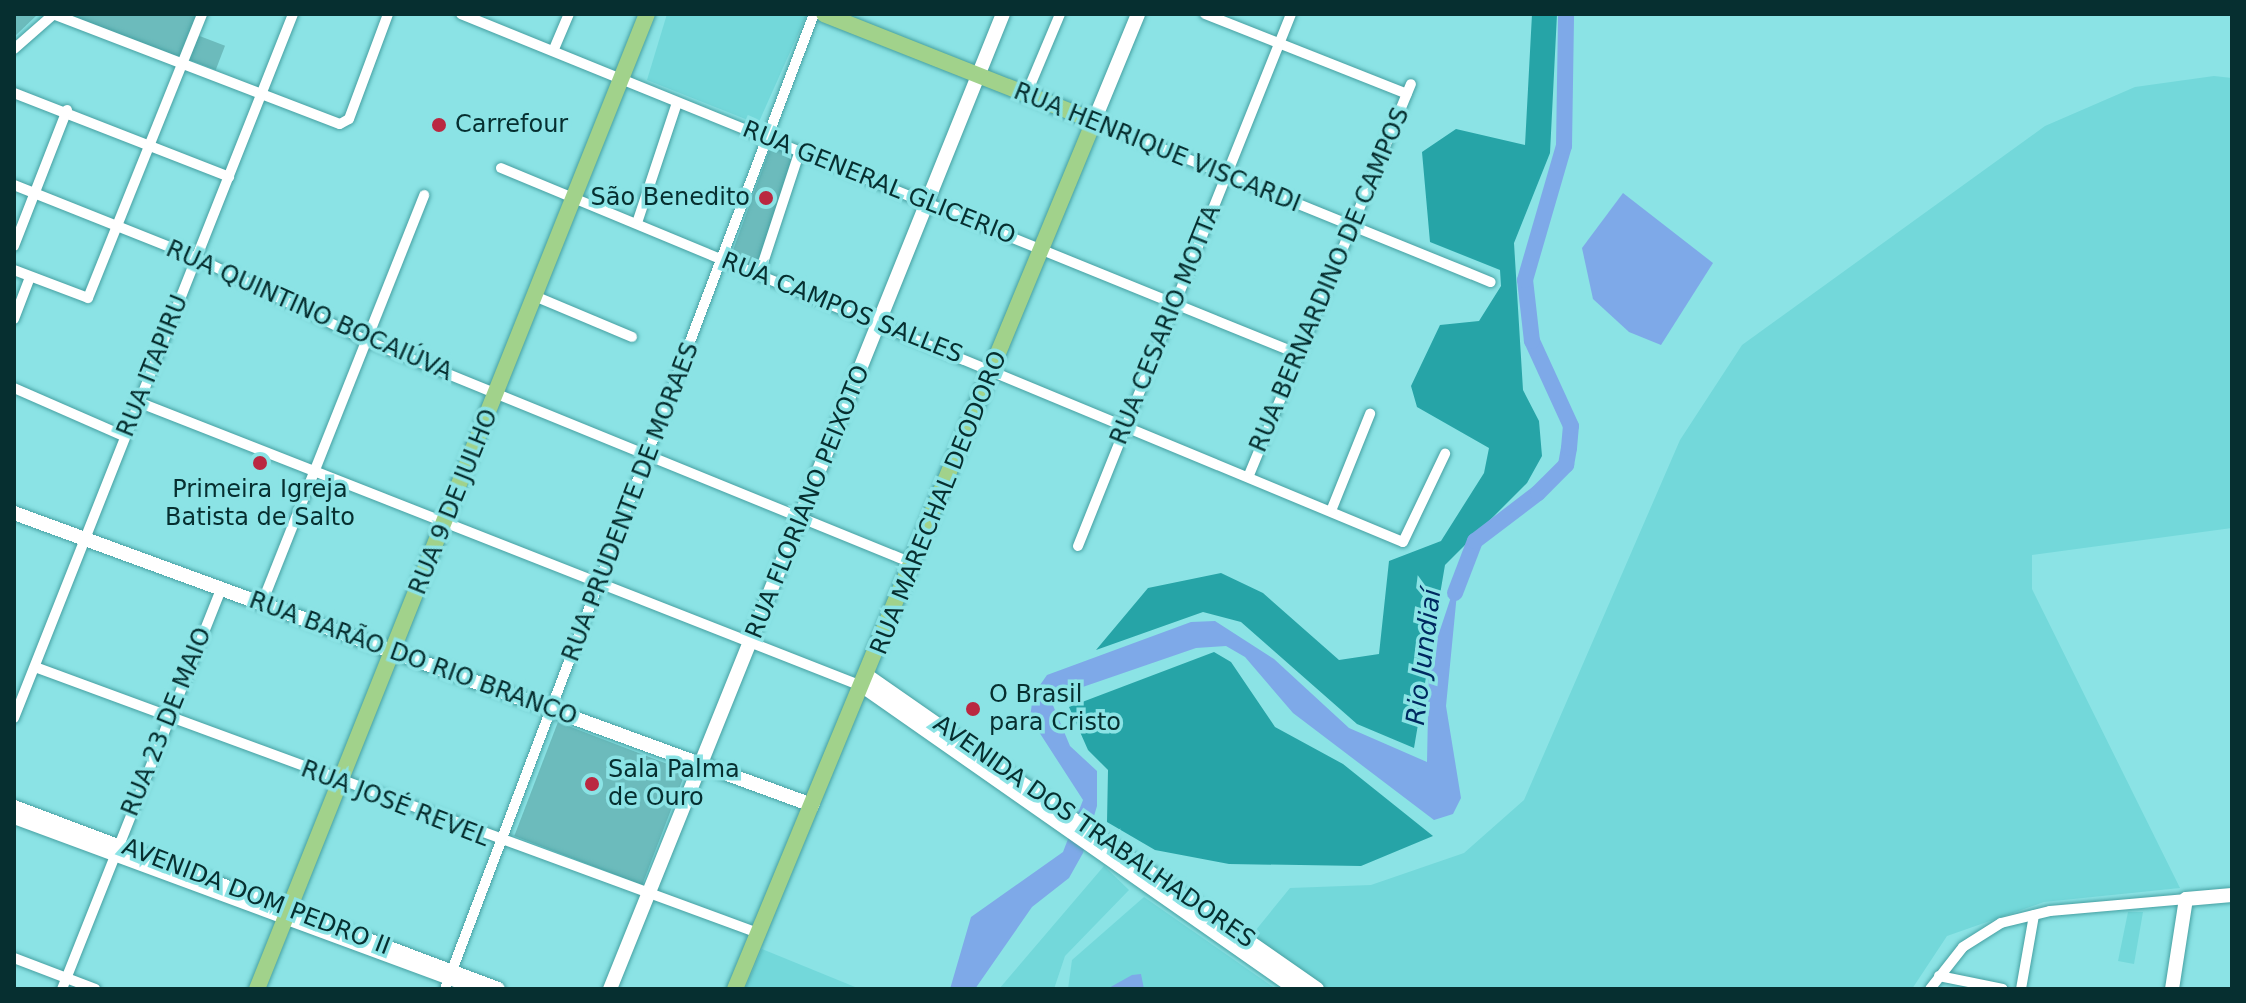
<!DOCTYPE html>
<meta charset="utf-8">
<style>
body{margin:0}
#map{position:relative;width:2246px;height:1003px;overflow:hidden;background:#8be3e5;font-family:"DejaVu Sans",sans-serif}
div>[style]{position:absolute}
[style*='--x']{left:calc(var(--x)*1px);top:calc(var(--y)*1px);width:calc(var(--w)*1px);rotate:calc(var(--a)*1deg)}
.built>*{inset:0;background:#73d8da}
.green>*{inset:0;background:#6cbbbc;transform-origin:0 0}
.forest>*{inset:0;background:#26a4a7}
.water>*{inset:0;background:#7ea9e8}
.river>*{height:16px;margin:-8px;padding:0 8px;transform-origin:8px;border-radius:8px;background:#7ea9e8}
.roads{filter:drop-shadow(0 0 2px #46a0a2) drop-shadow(0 0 2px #46a0a2)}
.street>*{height:10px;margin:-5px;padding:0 5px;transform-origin:5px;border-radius:5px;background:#fff}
.secondary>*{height:14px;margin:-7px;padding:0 7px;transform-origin:7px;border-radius:7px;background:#fff}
.primary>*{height:16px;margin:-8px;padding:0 8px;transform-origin:8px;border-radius:8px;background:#a1d28b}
.dots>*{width:22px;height:22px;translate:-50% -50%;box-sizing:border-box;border:4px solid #8be3e5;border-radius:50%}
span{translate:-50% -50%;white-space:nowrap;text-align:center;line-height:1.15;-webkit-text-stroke:7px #8be3e5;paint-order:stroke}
.poi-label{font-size:24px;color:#062f30}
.left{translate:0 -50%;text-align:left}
.right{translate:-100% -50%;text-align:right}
.street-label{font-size:24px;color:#062f30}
.water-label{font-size:26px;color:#002960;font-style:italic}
.frame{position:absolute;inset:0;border:16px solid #062f30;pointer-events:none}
</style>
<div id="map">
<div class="built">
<i style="clip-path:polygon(667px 14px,807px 14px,758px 124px,647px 80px)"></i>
<i style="clip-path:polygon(2214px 76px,2232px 78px,2232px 528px,2032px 555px,2032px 589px,2180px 888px,2044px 902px,1947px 936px,1912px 989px,1326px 989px,1251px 936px,1290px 888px,1371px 885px,1464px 853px,1524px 800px,1680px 440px,1742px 345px,2045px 126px,2135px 87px)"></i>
<i style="clip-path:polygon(1104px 866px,1129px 890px,1065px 956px,1054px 989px,999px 989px)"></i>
<i style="clip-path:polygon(1144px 897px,1276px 989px,1068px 989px,1072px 960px)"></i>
<i style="clip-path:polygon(2128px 912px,2143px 912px,2134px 964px,2118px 961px)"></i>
<i style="clip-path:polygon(762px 949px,860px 989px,745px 989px)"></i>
</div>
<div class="green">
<i style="clip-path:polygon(14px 14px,38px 14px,14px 37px)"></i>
<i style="clip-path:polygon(57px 14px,201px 14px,182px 61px)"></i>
<i style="left:197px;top:35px;width:30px;height:26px;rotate:21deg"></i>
<i style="left:772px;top:143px;width:29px;height:123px;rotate:20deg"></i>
<i style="left:558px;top:722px;width:137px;height:122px;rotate:21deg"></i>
</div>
<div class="forest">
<i style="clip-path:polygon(1532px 14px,1557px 14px,1550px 153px,1514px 243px,1523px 390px,1539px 421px,1542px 456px,1527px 483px,1445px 565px,1414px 748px,1357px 724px,1241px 622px,1203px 612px,1096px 650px,1148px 588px,1221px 573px,1263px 593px,1339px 660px,1379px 654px,1389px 561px,1441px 541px,1484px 473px,1489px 448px,1417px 407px,1411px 386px,1440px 325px,1479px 321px,1501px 286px,1500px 270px,1430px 242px,1422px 152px,1456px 129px,1525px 145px)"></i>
<i style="clip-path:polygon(1214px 652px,1231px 662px,1275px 727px,1343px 764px,1433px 836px,1361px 866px,1229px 864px,1155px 850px,1107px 822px,1108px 770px,1088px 750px,1069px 707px)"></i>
</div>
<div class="water">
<i style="clip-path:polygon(1623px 193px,1713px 263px,1661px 345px,1629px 332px,1593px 299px,1582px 248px)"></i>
<i style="clip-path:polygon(1459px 573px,1446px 706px,1461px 798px,1453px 814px,1434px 820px,1293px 713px,1245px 657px,1226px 646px,1196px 648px,1074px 690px,1052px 703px,1070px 746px,1097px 771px,1097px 806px,1083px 853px,1069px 878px,1032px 907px,975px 989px,950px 989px,971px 917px,1063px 852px,1083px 800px,1030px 718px,1033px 695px,1047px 675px,1191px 622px,1215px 621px,1274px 659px,1349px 728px,1427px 762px,1429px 663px)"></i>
<i style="clip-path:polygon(1141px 974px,1144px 989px,1107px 989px,1132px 975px)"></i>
</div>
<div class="river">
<i style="--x:1455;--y:593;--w:56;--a:-69"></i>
<i style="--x:1475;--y:541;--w:79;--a:-37.3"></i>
<i style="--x:1538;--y:493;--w:40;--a:-45"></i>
<i style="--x:1566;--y:465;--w:17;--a:-80"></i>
<i style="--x:1569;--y:448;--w:22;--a:-85"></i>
<i style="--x:1571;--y:426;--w:94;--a:-114.6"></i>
<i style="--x:1532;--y:341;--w:61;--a:-96.5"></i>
<i style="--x:1525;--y:280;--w:140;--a:-73.8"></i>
<i style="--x:1564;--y:146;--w:132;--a:-89.1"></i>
</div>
<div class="roads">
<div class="street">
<i style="--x:53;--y:14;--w:307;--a:21"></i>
<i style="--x:340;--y:124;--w:10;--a:-29"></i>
<i style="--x:349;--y:119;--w:112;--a:-69.6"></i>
<i style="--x:461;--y:14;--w:901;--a:22.1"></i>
<i style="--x:1205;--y:14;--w:217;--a:21.6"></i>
<i style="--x:14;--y:49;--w:53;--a:-41.2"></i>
<i style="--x:554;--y:49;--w:38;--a:-67"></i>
<i style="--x:14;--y:93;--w:231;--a:21.3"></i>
<i style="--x:1026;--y:95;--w:88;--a:-67.2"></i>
<i style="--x:1094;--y:121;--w:428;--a:22.1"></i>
<i style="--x:501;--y:168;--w:976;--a:22.52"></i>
<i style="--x:1403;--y:542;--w:98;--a:-64.5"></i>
<i style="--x:14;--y:185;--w:197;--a:21.7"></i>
<i style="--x:197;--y:258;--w:189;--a:26"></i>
<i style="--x:367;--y:341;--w:588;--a:22.16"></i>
<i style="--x:637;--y:223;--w:126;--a:-71.6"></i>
<i style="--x:14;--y:246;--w:146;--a:-68.7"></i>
<i style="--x:14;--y:270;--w:79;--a:20.7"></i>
<i style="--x:88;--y:298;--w:306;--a:-68.1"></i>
<i style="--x:759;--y:275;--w:128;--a:-71.8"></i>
<i style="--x:537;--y:297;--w:103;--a:22.8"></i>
<i style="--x:14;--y:319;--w:45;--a:-69.1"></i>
<i style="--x:14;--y:388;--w:120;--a:23.6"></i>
<i style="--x:138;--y:402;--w:780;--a:21.43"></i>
<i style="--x:1249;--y:475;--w:423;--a:-67.5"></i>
<i style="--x:1331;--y:511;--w:105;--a:-68.1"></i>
<i style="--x:1078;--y:546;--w:573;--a:-68.18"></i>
<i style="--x:262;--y:603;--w:439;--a:-68.3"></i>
<i style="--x:35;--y:667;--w:770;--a:20.2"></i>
<i style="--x:14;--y:718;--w:757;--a:-68.38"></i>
<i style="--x:14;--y:819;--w:489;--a:20.3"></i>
<i style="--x:14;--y:958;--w:87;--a:20.9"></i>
<i style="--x:1939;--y:976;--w:65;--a:11.5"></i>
<i style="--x:62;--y:989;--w:430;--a:-68.3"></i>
<i style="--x:445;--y:989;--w:1042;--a:-69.27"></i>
<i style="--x:1930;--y:989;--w:53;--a:-51.8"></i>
<i style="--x:1963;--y:947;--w:45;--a:-32.3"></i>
<i style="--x:2001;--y:923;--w:50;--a:-13.8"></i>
<i style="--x:2050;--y:911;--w:137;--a:-5"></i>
<i style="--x:2021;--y:989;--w:75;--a:-80"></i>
</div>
<div class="secondary">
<i style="--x:1094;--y:121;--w:116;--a:-67.6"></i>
<i style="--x:14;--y:513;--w:850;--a:20.1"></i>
<i style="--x:869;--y:677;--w:546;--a:34.85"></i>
<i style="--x:864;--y:687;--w:527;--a:34.96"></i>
<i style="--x:14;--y:807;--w:517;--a:20.61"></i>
<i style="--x:610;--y:989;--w:1051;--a:-68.05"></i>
<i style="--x:2172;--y:989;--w:91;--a:-81.2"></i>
<i style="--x:2186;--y:899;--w:46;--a:-5"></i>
</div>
<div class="primary">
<i style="--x:257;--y:989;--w:1050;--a:-68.2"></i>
<i style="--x:735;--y:989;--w:939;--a:-67.53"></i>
<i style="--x:1094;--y:121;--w:290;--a:-158.4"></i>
</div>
</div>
<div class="dots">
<i style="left:439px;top:125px;background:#ba2841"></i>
<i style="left:766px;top:198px;background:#ba2841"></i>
<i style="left:260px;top:463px;background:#ba2841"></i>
<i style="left:973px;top:709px;background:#ba2841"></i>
<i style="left:592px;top:784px;background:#ba2841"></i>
</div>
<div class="poi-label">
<span class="left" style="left:455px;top:125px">Carrefour</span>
<span class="right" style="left:750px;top:198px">São Benedito</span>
<span style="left:260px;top:504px">Primeira Igreja<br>Batista de Salto</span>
<span class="left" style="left:989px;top:709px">O Brasil<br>para Cristo</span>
<span class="left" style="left:608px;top:784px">Sala Palma<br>de Ouro</span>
</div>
<div class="street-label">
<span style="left:1157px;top:148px;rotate:22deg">RUA HENRIQUE VISCARDI</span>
<span style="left:879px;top:183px;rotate:22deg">RUA GENERAL GLICERIO</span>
<span style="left:1330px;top:280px;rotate:-67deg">RUA BERNARDINO DE CAMPOS</span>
<span style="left:842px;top:308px;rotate:22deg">RUA CAMPOS SALLES</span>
<span style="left:309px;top:311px;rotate:24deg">RUA QUINTINO BOCAIÚVA</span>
<span style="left:1166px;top:325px;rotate:-68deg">RUA CESARIO MOTTA</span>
<span style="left:153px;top:366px;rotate:-68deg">RUA ITAPIRU</span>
<span style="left:454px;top:502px;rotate:-68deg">RUA 9 DE JULHO</span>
<span style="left:631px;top:502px;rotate:-69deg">RUA PRUDENTE DE MORAES</span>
<span style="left:808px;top:502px;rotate:-68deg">RUA FLORIANO PEIXOTO</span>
<span style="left:939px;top:503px;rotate:-68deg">RUA MARECHAL DEODORO</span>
<span style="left:413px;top:659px;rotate:20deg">RUA BARÃO DO RIO BRANCO</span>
<span style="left:167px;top:722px;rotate:-68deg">RUA 23 DE MAIO</span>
<span style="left:395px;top:804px;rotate:21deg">RUA JOSÉ REVEL</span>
<span style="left:1094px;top:832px;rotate:35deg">AVENIDA DOS TRABALHADORES</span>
<span style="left:256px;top:897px;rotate:21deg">AVENIDA DOM PEDRO II</span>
</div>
<div class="water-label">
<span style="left:1424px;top:657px;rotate:-83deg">Rio Jundiaí</span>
</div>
<div class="frame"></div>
</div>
